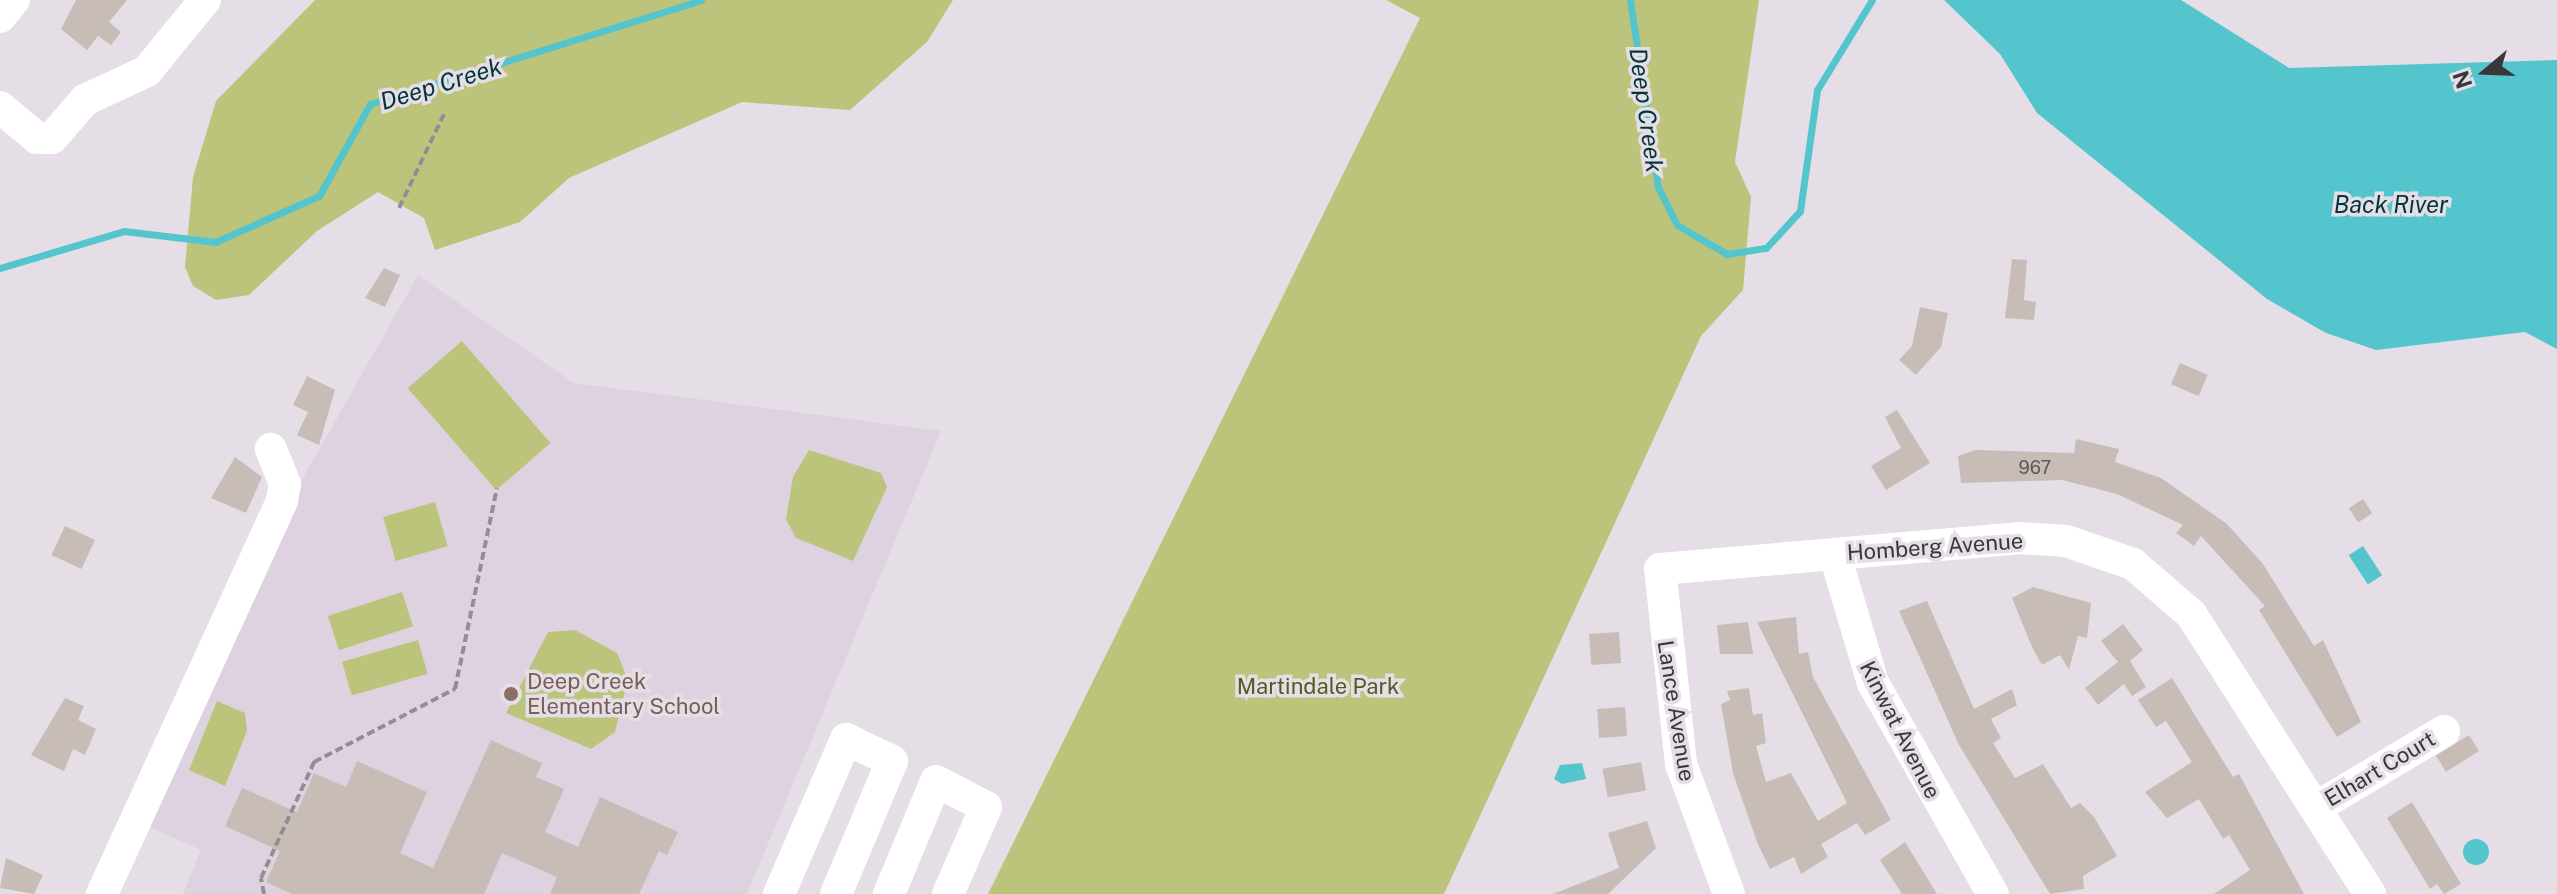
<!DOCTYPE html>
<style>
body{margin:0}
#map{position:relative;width:2557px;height:894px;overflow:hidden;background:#e5dee7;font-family:"Public Sans",sans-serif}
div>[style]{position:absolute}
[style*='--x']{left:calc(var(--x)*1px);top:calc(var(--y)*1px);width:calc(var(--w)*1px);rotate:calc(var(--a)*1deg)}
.built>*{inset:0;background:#ded2e1}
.green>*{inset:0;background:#bcc47b;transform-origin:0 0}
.water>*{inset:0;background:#55c5cd;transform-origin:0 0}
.round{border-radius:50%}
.stream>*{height:7px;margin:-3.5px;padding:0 3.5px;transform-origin:3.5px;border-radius:3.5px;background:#55c5cd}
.building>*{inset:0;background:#c7bdb6;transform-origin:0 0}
.path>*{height:4px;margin-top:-2px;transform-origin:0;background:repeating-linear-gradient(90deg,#938e95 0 8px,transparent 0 12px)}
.minor>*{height:32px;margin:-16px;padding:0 16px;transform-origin:16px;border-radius:16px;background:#fff}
.dots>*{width:22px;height:22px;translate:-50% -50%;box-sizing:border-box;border:4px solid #e5dee7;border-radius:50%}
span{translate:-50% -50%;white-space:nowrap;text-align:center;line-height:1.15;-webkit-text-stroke:7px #e5dee7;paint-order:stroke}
.number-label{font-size:18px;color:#5d585a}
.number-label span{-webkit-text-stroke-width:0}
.street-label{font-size:22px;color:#3a373b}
.education-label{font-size:22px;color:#785e54}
.left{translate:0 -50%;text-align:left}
.park-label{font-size:22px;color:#555a21}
.water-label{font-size:24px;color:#003539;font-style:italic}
.north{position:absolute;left:2445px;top:32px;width:80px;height:80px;-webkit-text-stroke:6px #e5dee7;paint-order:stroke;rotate:251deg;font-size:22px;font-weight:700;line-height:32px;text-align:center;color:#3a373b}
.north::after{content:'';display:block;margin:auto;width:28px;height:36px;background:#3a373b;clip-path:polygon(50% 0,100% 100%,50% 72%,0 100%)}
</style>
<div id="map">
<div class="built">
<i style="clip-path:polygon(418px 275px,574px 383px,941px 431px,747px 894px,183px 894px,201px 850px,134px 820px,252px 568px)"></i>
</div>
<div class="green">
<i style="clip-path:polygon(315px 0,953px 0,927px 42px,850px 110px,742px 102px,569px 178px,520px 222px,435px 250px,424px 218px,378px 192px,317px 231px,249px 295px,216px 300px,193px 286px,185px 267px,193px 177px,216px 101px)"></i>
<i style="clip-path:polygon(1386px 0,1759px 0,1735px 162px,1751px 197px,1743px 290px,1701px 336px,1444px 894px,988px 894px,1420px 18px)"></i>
<i style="left:462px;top:341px;width:135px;height:72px;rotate:49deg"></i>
<i style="clip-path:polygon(809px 450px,881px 473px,887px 487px,853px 561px,796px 538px,786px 519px,793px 477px)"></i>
<i style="left:435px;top:502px;width:46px;height:54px;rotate:74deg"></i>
<i style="left:402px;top:592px;width:36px;height:78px;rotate:72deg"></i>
<i style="clip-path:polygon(575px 630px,617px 653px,628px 680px,615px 732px,591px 749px,506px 713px,548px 632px)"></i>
<i style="left:418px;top:640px;width:35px;height:79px;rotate:74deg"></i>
<i style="clip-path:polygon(217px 701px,245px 713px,247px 731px,225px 786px,189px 770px)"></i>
</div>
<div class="water">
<i style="clip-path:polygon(1944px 0,2181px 0,2289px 68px,2557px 60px,2557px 349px,2525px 332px,2376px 350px,2326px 333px,2267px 299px,2037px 113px,2000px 54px)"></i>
<i style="left:2363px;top:546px;width:35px;height:17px;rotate:57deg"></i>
<i style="clip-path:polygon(1582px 763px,1586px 779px,1562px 784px,1554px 779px,1560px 765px)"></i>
<i class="round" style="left:2463px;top:839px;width:26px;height:26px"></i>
</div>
<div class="stream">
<i style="--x:1630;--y:0;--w:189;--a:81.5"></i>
<i style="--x:1658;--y:187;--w:42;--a:63.4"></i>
<i style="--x:1677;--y:225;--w:58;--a:30.1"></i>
<i style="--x:1727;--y:254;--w:39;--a:-9"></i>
<i style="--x:1766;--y:248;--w:50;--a:-47.4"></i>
<i style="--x:1800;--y:211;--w:122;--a:-82"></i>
<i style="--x:1817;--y:90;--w:105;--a:-58.6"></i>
<i style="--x:0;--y:268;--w:129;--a:-16.6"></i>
<i style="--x:124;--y:231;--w:92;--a:6.9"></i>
<i style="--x:215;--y:242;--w:114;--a:-23.9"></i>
<i style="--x:319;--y:196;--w:105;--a:-61"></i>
<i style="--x:370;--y:104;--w:347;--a:-17.4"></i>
</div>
<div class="building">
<i style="clip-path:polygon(76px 0,127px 0,109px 22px,121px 32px,111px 45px,98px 36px,87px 50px,61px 29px)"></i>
<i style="clip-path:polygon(2012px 259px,2027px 260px,2024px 300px,2036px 302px,2034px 320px,2005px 318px)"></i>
<i style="clip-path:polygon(384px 268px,400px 275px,385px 307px,365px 298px)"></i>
<i style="clip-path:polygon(1920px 307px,1948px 313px,1941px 347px,1916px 375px,1899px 360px,1912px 346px)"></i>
<i style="left:2180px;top:363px;width:30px;height:23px;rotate:23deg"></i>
<i style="clip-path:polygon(307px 376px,335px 390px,319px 445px,297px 435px,308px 412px,293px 405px)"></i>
<i style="clip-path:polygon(1897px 410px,1930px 463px,1886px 490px,1871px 466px,1901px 448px,1885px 417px)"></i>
<i style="clip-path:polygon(2076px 439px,2119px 449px,2115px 462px,2161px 478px,2227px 524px,2263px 564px,2314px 646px,2323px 640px,2361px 722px,2337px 737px,2259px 610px,2265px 606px,2201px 536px,2194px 546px,2176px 533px,2183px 525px,2117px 494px,2062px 480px,1961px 483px,1958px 456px,1976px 450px,2074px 453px)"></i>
<i style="clip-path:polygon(235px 457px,262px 477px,246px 513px,211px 498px)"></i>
<i style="left:2363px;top:499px;width:17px;height:17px;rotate:57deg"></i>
<i style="left:65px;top:526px;width:33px;height:32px;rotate:25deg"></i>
<i style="clip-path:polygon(2033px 587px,2091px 603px,2087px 638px,2078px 636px,2069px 670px,2060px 655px,2042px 665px,2032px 647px,2012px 598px)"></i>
<i style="clip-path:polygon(1927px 601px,1974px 709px,2012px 689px,2017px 705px,1991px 719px,2001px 738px,1993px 743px,2015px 778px,2043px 764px,2071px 808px,2080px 803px,2094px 817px,2117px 856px,2083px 876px,2084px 889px,2050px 894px,1959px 745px,1899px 611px)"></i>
<i style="clip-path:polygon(1796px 617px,1799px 654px,1808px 652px,1813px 677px,1891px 820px,1865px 835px,1857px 823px,1821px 844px,1828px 857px,1801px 874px,1794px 857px,1770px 869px,1757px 842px,1733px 773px,1721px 704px,1730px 700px,1727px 691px,1749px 688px,1753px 715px,1762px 713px,1766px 743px,1756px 746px,1766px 782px,1791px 773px,1818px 821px,1847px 803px,1757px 622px)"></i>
<i style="clip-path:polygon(1748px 622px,1753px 654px,1720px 654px,1717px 625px)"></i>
<i style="clip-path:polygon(2123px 624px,2143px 650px,2130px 661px,2146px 687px,2132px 696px,2124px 684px,2098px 705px,2085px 688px,2118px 662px,2101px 641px)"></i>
<i style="left:1619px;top:632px;width:31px;height:30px;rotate:86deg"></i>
<i style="clip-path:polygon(2172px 678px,2233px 777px,2239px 774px,2304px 894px,2214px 894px,2250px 870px,2229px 835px,2223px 839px,2199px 799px,2167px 818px,2145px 792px,2192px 762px,2166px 721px,2156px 727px,2138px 700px)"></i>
<i style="clip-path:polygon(65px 698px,84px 706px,78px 720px,96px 729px,85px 755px,73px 749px,64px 771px,31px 755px)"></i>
<i style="left:1625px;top:707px;width:29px;height:28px;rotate:86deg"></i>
<i style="left:2469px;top:735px;width:19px;height:39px;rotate:58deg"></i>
<i style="clip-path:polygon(491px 740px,542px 763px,536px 777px,564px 789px,545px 832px,578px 847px,600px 797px,678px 832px,667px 855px,659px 851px,639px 894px,550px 894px,557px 877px,502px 853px,484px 894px,292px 894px,266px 882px,280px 851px,225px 826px,242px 788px,297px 812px,314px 773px,346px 787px,357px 761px,427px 792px,400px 853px,433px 868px)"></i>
<i style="left:1641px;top:762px;width:29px;height:39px;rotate:80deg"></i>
<i style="clip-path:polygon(2412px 802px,2461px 884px,2444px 894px,2437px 884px,2430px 889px,2387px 818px)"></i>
<i style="clip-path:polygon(1647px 821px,1656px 848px,1608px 894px,1553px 894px,1619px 868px,1608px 833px)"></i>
<i style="clip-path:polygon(1905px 842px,1937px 894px,1902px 894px,1880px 860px)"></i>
<i style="clip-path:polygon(6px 858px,43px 875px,34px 894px,0 888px)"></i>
</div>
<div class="path">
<i style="--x:399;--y:208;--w:104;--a:-64.4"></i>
<i style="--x:264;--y:894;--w:16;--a:-101"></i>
<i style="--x:261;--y:878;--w:128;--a:-65.4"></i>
<i style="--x:314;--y:762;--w:159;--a:-27.4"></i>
<i style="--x:455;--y:689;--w:205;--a:-78.2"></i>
</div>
<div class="minor">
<i style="--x:0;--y:17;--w:22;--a:-51"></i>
<i style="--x:0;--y:107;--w:48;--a:40"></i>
<i style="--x:37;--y:138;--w:15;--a:0"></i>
<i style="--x:52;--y:138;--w:50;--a:-49"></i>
<i style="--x:85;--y:100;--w:68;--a:-25.1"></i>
<i style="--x:147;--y:71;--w:92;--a:-50.8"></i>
<i style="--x:1835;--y:555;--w:134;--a:73.5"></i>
<i style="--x:1873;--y:683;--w:243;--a:60.4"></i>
<i style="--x:2317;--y:807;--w:148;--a:-30.9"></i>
<i style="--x:102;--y:894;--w:433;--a:-65.4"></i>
<i style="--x:282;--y:500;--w:16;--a:-79"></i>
<i style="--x:285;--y:484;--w:38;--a:-112"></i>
<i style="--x:779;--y:894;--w:169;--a:-66.6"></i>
<i style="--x:846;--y:739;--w:51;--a:25.6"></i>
<i style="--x:892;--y:761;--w:144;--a:112.8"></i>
<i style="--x:889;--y:894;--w:122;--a:-67.4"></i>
<i style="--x:936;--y:781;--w:56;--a:27.5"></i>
<i style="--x:986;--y:807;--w:95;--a:113.6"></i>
<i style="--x:1729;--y:894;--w:139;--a:-110.3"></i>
<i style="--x:1681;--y:764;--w:196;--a:-96.1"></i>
<i style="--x:1660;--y:569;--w:360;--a:-4.9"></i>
<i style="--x:2019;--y:538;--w:47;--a:3.7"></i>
<i style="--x:2066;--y:541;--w:71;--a:18.9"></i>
<i style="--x:2133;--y:564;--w:77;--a:40.8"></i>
<i style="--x:2191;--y:614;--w:332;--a:57.4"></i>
</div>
<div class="dots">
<i style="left:511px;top:694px;background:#8d6e63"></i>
</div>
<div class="number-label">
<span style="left:2035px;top:468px">967</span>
</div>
<div class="street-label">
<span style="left:1935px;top:547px;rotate:-4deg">Homberg Avenue</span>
<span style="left:1676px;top:711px;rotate:81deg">Lance Avenue</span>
<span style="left:1900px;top:730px;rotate:63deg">Kinwat Avenue</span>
<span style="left:2380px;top:769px;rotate:-31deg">Elhart Court</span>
</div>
<div class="education-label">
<span class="left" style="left:527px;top:694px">Deep Creek<br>Elementary School</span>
</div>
<div class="park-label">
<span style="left:1318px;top:687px">Martindale Park</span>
</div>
<div class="water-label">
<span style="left:441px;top:84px;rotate:-17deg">Deep Creek</span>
<span style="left:1646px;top:110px;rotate:82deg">Deep Creek</span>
<span style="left:2391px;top:205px">Back River</span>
</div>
<div class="north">N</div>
</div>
